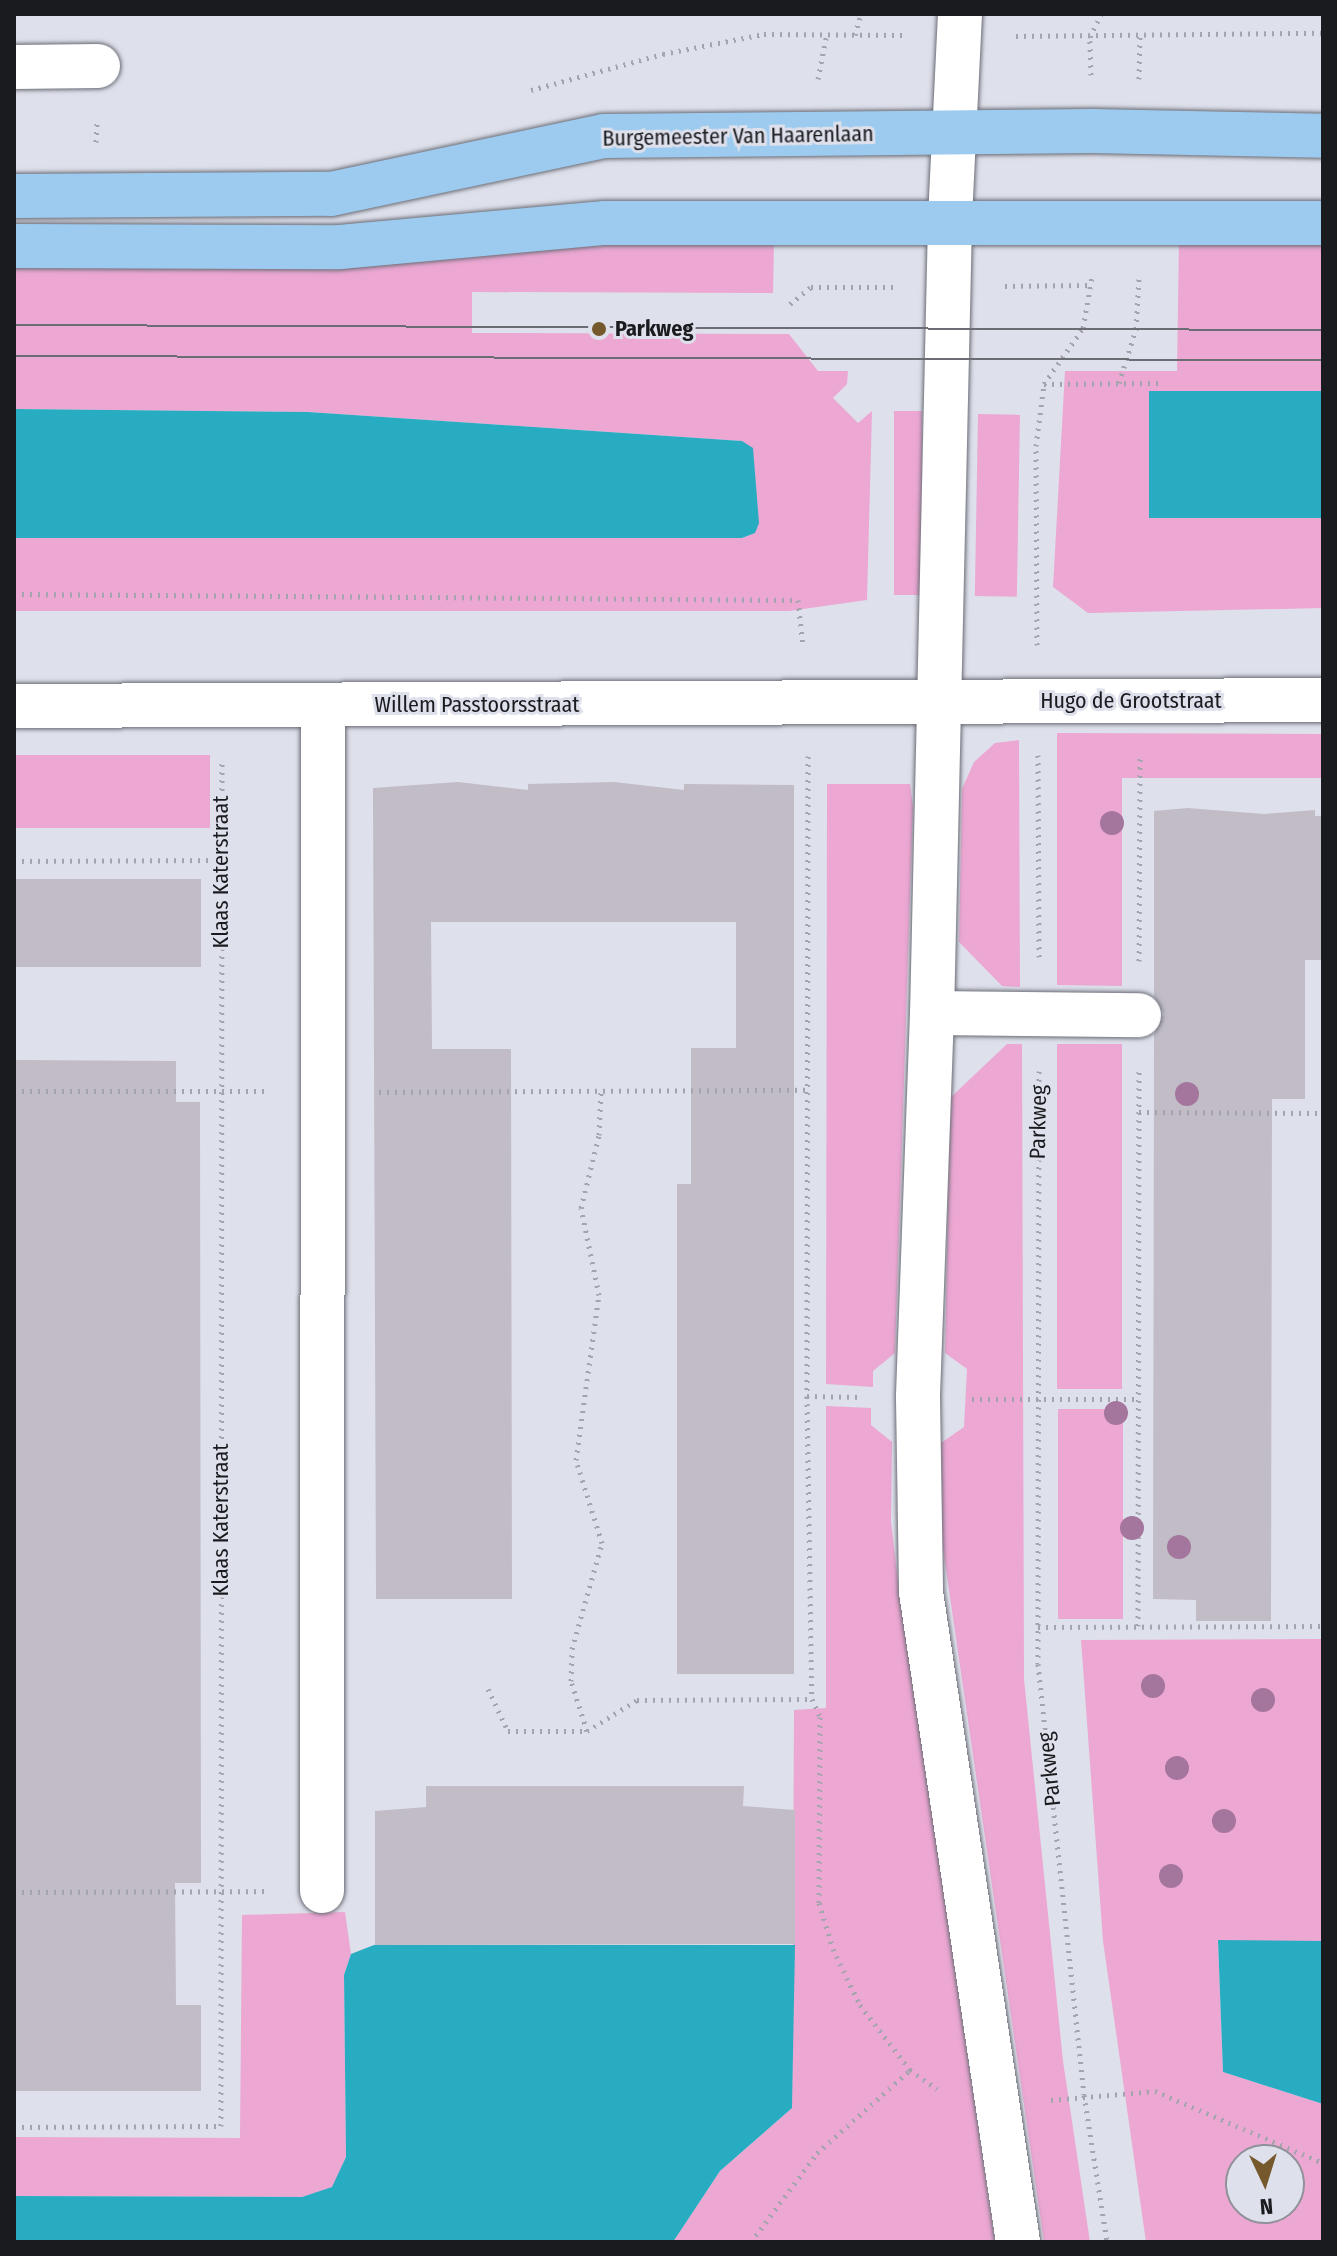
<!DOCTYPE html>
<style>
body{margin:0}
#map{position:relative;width:1337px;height:2256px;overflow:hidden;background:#dee0eb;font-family:"Fira Sans Condensed",sans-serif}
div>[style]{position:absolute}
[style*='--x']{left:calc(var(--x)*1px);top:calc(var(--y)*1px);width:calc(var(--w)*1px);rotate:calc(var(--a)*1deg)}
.green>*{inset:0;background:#eca7d3;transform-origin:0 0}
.water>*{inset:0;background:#28acc1;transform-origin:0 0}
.building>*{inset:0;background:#c1bcc6;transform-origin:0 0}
.path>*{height:5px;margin-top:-2.5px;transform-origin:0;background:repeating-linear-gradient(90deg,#a3a4ad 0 2px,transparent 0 8px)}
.roads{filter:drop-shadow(0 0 2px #6b6d76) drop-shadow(0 0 2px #6b6d76)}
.minor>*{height:44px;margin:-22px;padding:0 22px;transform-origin:22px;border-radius:22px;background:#fff}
.major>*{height:44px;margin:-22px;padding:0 22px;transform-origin:22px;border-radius:22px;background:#9dcbef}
.tram>*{height:2px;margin:-1px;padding:0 1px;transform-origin:1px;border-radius:1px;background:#6c6d74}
.trees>*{width:24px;height:24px;margin:-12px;border-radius:50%;background:#a4759d}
.dots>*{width:22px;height:22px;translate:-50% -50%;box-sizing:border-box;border:4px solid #dee0eb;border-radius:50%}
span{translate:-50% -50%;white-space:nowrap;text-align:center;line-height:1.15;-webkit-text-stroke:6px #dee0eb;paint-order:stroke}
.street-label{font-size:22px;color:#1a1b1e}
.poi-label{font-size:22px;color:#1a1b1e;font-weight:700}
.left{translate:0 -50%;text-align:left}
.frame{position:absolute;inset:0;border:16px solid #1a1b1e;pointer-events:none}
.north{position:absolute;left:1225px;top:2144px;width:80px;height:80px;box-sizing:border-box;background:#dee0eb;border:2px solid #909199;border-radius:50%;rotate:176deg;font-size:22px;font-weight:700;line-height:32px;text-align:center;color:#1a1b1e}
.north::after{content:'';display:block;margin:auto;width:28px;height:36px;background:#75592c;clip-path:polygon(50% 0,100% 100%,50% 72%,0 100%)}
</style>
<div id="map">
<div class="green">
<i style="clip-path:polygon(1323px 239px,1323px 391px,1149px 393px,1152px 517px,1323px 518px,1323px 608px,1088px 613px,1053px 587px,1065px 371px,1177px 371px,1179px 240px)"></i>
<i style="clip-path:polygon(774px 240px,773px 293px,472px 292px,472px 333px,789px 334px,818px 371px,848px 371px,847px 384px,833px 398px,858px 423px,872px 411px,867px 600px,789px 611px,14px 611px,14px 538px,742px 538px,755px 533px,742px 441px,308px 412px,14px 409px,14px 262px,426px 262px,528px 244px)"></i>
<i style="left:894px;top:411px;width:28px;height:184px"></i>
<i style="left:978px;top:414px;width:42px;height:182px;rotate:1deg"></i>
<i style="clip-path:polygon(1057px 733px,1323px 734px,1323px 778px,1122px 778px,1122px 986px,1057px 985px)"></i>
<i style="clip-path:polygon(1019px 740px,1020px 987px,1002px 986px,959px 942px,962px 789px,974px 762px,995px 743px)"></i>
<i style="left:14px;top:755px;width:196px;height:73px"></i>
<i style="clip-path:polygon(827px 784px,910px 784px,913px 807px,895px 1353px,873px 1371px,873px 1387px,826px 1384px)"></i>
<i style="clip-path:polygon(1007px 1044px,1022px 1044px,1024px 1679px,1063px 2061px,1090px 2242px,1044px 2242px,942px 1542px,941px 1443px,964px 1427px,967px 1369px,945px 1353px,950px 1098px)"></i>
<i style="left:1057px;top:1044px;width:65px;height:345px"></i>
<i style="clip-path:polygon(826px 1406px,871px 1408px,871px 1425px,892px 1442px,891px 1522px,899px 1589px,995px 2242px,673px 2242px,720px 2171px,792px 2108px,794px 1710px,826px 1708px)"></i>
<i style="left:1058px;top:1409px;width:65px;height:210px"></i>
<i style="clip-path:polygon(evenodd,1323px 1639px,1323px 1941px,1218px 1941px,1223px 2072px,1323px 2104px,1323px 2242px,1146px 2242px,1103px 1941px,1081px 1640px,1323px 1639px,1241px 2160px,1289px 2160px,1289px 2208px,1241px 2208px,1241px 2160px)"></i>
<i style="clip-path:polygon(345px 1912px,351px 1954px,344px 1975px,346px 2157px,333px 2187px,302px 2197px,14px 2196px,14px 2137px,240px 2138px,242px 1915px)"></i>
</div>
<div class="water">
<i style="left:1323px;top:391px;width:127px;height:174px;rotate:90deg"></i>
<i style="clip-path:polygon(14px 409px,308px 412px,742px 441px,753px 448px,759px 523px,755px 533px,742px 538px,14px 538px)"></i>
<i style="clip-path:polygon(1218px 1940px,1323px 1941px,1323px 2104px,1223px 2072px)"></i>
<i style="clip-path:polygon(374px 1945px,795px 1945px,792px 2108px,720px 2171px,673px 2242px,14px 2242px,14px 2196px,302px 2197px,332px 2187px,346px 2157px,344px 1975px,351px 1954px)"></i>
</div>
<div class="building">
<i style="clip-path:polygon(458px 782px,528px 790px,528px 784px,614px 782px,684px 790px,684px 784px,794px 785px,794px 1674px,677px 1674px,677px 1184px,691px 1184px,691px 1048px,736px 1048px,736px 922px,431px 922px,432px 1049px,511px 1049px,512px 1599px,376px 1599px,373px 788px)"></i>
<i style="clip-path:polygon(1188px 808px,1264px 814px,1315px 810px,1315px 816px,1323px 816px,1323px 960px,1305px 960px,1305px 1099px,1272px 1099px,1271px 1621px,1196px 1621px,1196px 1600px,1153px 1599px,1154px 1034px,1164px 1014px,1154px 996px,1154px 811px)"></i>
<i style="left:14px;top:879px;width:187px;height:88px"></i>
<i style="clip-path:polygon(14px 1060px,176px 1061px,176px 1102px,200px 1102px,201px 1883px,175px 1883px,176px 2005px,201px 2005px,201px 2091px,14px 2091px)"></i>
<i style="clip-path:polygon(426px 1786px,744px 1786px,743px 1806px,795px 1810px,795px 1944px,375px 1945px,375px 1811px,426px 1807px)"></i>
</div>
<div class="path">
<i style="--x:855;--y:35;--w:22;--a:-74"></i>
<i style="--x:1016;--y:36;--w:307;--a:-0.6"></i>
<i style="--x:1091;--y:75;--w:38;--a:-92"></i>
<i style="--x:1090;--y:37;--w:25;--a:-64"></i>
<i style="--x:818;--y:79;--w:47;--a:-78.9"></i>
<i style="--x:1139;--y:79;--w:43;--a:-88.7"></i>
<i style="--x:531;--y:90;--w:137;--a:-15.3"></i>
<i style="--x:663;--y:54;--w:103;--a:-11.2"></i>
<i style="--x:764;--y:34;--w:138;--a:0.4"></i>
<i style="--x:96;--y:142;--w:22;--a:-87"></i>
<i style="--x:1005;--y:286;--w:87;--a:-0.7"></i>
<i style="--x:790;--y:304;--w:27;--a:-39"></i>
<i style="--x:811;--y:287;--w:84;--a:0"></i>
<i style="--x:1119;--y:383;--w:57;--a:-72.5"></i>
<i style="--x:1136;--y:329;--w:52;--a:-86.7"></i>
<i style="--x:1044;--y:384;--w:118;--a:-0.5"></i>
<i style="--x:14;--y:594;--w:784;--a:0.44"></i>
<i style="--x:798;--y:600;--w:47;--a:83.9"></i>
<i style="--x:1037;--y:645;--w:199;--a:-90.3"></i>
<i style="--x:1036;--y:446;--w:63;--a:-82.6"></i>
<i style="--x:1044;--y:384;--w:68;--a:-55.1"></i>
<i style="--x:1083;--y:328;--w:52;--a:-80"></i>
<i style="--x:1038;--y:755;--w:202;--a:89.7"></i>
<i style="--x:808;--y:756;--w:640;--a:90.09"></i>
<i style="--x:807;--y:1396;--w:303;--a:89.1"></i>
<i style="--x:812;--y:1699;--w:20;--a:66"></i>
<i style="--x:820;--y:1717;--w:186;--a:90.3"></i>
<i style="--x:819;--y:1903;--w:48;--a:73.1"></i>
<i style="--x:833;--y:1949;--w:62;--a:64.3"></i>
<i style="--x:860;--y:2005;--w:82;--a:52.4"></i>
<i style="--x:14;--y:861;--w:207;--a:-0.3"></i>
<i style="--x:1139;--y:961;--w:206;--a:-89.7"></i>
<i style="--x:1039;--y:1071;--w:593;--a:90.1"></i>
<i style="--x:1038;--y:1664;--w:433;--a:83.9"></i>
<i style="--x:1084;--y:2095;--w:149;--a:81.1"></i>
<i style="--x:14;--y:1091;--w:255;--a:0"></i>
<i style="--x:379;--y:1092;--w:431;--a:-0.3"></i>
<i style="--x:1139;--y:1112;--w:184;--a:0.3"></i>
<i style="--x:807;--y:1396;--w:55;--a:1"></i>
<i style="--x:972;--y:1399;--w:166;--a:0"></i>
<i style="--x:1138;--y:1626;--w:555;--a:-89.9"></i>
<i style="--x:1038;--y:1627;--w:285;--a:-0.2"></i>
<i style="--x:488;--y:1689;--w:47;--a:64.5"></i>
<i style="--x:508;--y:1731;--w:79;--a:0"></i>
<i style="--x:587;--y:1731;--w:59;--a:-31.8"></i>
<i style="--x:637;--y:1700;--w:175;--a:-0.3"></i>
<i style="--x:587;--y:1731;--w:52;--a:-107.7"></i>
<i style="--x:571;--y:1681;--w:32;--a:-88"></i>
<i style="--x:572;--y:1649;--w:110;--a:-74.2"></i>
<i style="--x:602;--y:1543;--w:87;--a:-107.4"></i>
<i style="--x:576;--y:1460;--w:167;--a:-82.1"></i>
<i style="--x:599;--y:1295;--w:89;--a:-101.7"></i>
<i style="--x:581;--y:1208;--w:75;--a:-76.1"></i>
<i style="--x:599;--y:1135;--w:44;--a:-87.4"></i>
<i style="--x:14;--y:1892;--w:251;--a:-0.2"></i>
<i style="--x:1051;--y:2100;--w:104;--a:-4.9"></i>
<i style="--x:1155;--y:2091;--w:183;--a:23.2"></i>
<i style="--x:14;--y:2127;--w:207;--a:-0.3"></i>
<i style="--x:221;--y:2126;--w:1367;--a:-89.96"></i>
<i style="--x:751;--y:2242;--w:111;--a:-53.4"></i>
<i style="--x:817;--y:2153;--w:125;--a:-41.7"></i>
<i style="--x:910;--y:2070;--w:33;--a:35"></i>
</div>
<div class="roads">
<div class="minor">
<i style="--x:960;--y:14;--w:208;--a:92.8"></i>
<i style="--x:950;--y:222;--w:791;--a:91.3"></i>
<i style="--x:932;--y:1013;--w:385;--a:92.1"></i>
<i style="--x:918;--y:1398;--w:194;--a:89.1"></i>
<i style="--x:921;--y:1592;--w:657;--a:81.51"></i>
<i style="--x:14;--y:67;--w:84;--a:-0.7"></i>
<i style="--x:14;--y:706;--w:1309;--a:-0.26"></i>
<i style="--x:932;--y:1013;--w:207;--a:0.6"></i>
<i style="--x:322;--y:1891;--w:1186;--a:-89.95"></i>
</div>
<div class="major">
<i style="--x:14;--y:196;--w:317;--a:-0.4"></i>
<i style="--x:331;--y:194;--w:279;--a:-12"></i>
<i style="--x:604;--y:136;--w:488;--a:-0.6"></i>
<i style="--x:1092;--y:131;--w:231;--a:1.2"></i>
<i style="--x:14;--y:246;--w:326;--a:0.2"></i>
<i style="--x:340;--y:247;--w:266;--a:-5.2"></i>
<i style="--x:605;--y:223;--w:718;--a:0"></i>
</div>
</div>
<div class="tram">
<i style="--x:14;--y:325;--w:1309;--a:0.22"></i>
<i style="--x:14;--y:356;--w:1309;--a:0.18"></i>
</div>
<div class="trees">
<i style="left:1112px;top:823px"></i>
<i style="left:1187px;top:1094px"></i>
<i style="left:1116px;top:1413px"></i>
<i style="left:1132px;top:1528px"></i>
<i style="left:1179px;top:1547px"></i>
<i style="left:1153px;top:1686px"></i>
<i style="left:1263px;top:1700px"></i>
<i style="left:1177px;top:1768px"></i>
<i style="left:1224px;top:1821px"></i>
<i style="left:1171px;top:1876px"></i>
</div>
<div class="dots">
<i style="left:599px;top:329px;background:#75592c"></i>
</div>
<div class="street-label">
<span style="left:738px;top:136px;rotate:-1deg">Burgemeester Van Haarenlaan</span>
<span style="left:1131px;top:701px">Hugo de Grootstraat</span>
<span style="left:477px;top:705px">Willem Passtoorsstraat</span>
<span style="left:221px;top:872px;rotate:-90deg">Klaas Katerstraat</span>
<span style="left:1038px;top:1122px;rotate:-89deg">Parkweg</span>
<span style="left:221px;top:1520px;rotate:-90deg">Klaas Katerstraat</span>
<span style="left:1049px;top:1769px;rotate:-96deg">Parkweg</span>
</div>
<div class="poi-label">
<span class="left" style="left:615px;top:329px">Parkweg</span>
</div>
<div class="frame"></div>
<div class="north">N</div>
</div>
